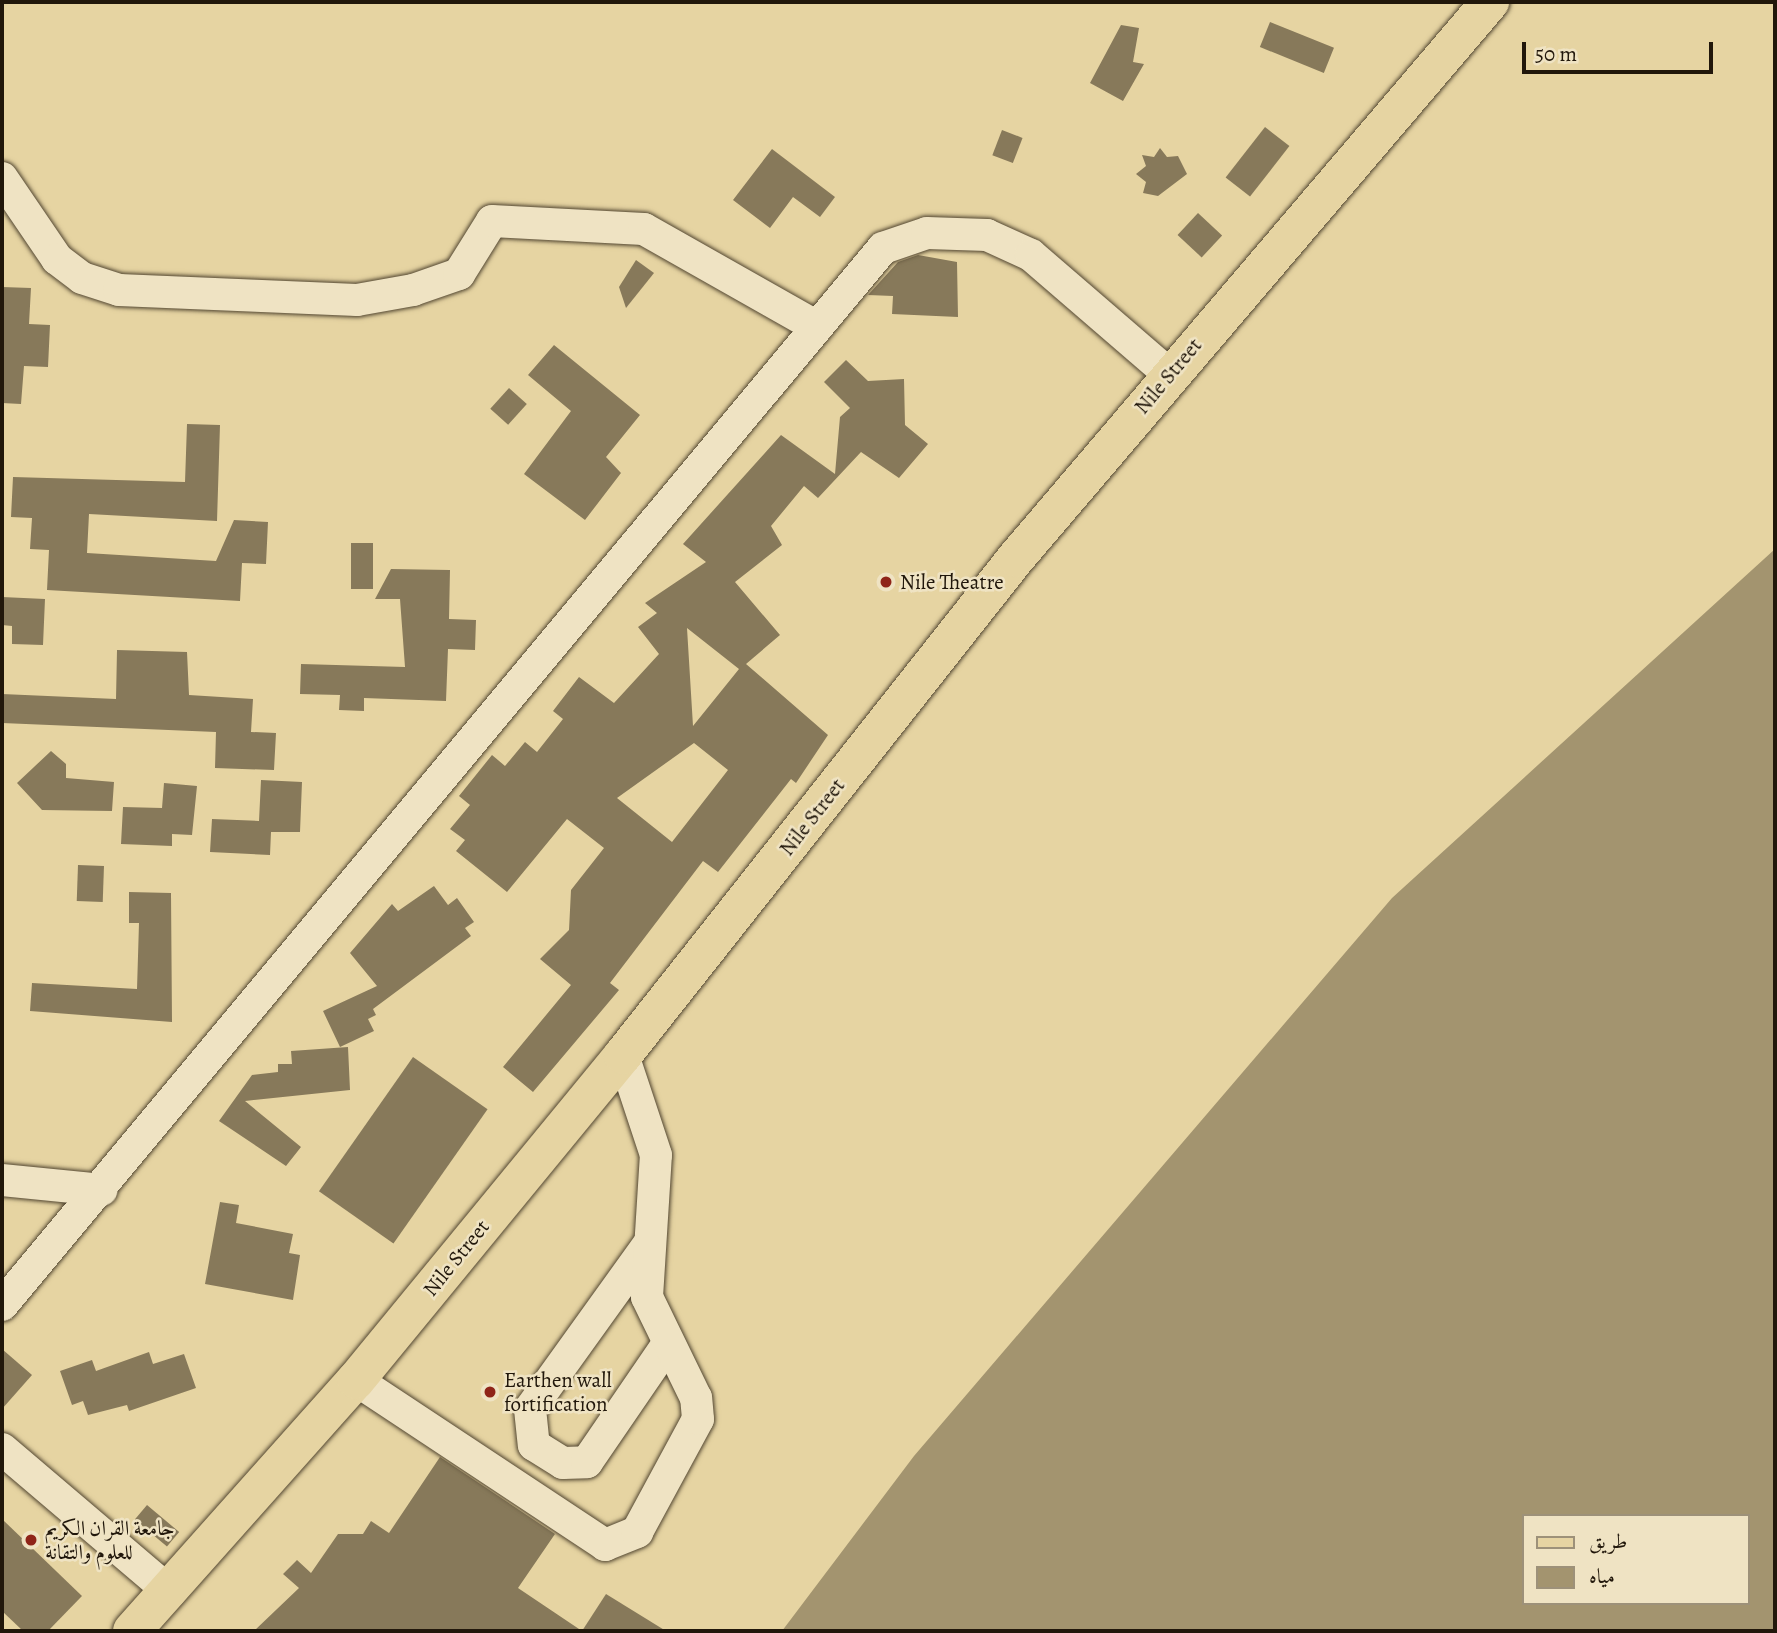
<!DOCTYPE html>
<meta charset="utf-8">
<style>
body{margin:0}
#map{position:relative;width:1777px;height:1633px;overflow:hidden;background:#e6d4a2;font-family:Alegreya,Amiri,serif}
div>[style]{position:absolute}
[style*='--x']{left:calc(var(--x)*1px);top:calc(var(--y)*1px);width:calc(var(--w)*1px);rotate:calc(var(--a)*1deg)}
.water>*{inset:0;background:#a3946f}
.building>*{inset:0;background:#87795a;transform-origin:0 0}
.roads{filter:drop-shadow(0 0 2px #524631) drop-shadow(0 0 2px #524631)}
.minor>*{height:32px;margin:-16px;padding:0 16px;transform-origin:16px;border-radius:16px;background:#efe3c3}
.major>*{height:38px;margin:-19px;padding:0 19px;transform-origin:19px;border-radius:19px;background:#e6d4a2}
.dots>*{width:19px;height:19px;translate:-50% -50%;box-sizing:border-box;border:4px solid #efe3c3;border-radius:50%}
span{translate:-50% -50%;white-space:nowrap;text-align:center;line-height:1.15;-webkit-text-stroke:5px #efe3c3;paint-order:stroke}
.street-label{font-size:21px;color:#21170b}
.poi-label{font-size:21px;color:#21170b}
.left{translate:0 -50%;text-align:left}
.frame{position:absolute;inset:0;border:4px solid #21170b;pointer-events:none}
.legend{position:absolute;left:1522px;top:1514px;width:228px;height:91px;box-sizing:border-box;background:#efe3c3;border:2px solid #9d9179;margin:0;padding:9px 12px;list-style:none;font-size:21px;color:#21170b}
.legend li{display:flex;align-items:center;gap:14px;height:35px}
.legend b{width:35px;border:2px solid #9d9179}
.scale{position:absolute;left:1522px;top:42px;width:191px;height:32px;box-sizing:border-box;border:4px solid #21170b;border-top:0;padding-left:9px;font-size:21px;line-height:24px;white-space:nowrap;color:#21170b;-webkit-text-stroke:5px #efe3c3;paint-order:stroke}
</style>
<div id="map">
<div class="water">
<i style="clip-path:polygon(evenodd,1775px 549px,1775px 1631px,782px 1631px,914px 1456px,1392px 898px,1775px 549px,1523px 1516px,1747px 1516px,1747px 1603px,1523px 1603px,1523px 1516px)"></i>
</div>
<div class="building">
<i style="left:1270px;top:22px;width:69px;height:27px;rotate:22deg"></i>
<i style="clip-path:polygon(1121px 25px,1139px 28px,1133px 62px,1144px 64px,1123px 101px,1090px 83px)"></i>
<i style="left:1265px;top:127px;width:31px;height:64px;rotate:38deg"></i>
<i style="left:1002px;top:130px;width:22px;height:27px;rotate:21deg"></i>
<i style="clip-path:polygon(1160px 148px,1167px 157px,1178px 156px,1187px 174px,1158px 196px,1143px 193px,1146px 182px,1136px 174px,1146px 166px,1142px 155px,1154px 157px)"></i>
<i style="clip-path:polygon(772px 149px,835px 197px,820px 217px,793px 197px,770px 228px,733px 200px)"></i>
<i style="left:1198px;top:213px;width:33px;height:30px;rotate:43deg"></i>
<i style="clip-path:polygon(918px 255px,957px 262px,958px 317px,892px 314px,893px 296px,868px 295px,898px 262px)"></i>
<i style="clip-path:polygon(636px 260px,654px 273px,626px 308px,619px 287px)"></i>
<i style="clip-path:polygon(2px 287px,31px 288px,29px 324px,50px 325px,48px 367px,24px 366px,21px 404px,2px 403px)"></i>
<i style="clip-path:polygon(554px 345px,640px 415px,606px 457px,621px 473px,585px 520px,524px 474px,571px 411px,528px 375px)"></i>
<i style="clip-path:polygon(evenodd,846px 360px,868px 381px,904px 379px,905px 425px,928px 444px,899px 478px,861px 452px,818px 498px,804px 486px,771px 526px,782px 545px,735px 582px,780px 635px,746px 664px,828px 735px,796px 783px,791px 779px,718px 872px,703px 861px,610px 983px,619px 990px,533px 1092px,503px 1067px,571px 985px,540px 959px,569px 930px,571px 890px,604px 848px,567px 819px,507px 892px,456px 851px,465px 840px,450px 829px,470px 805px,459px 796px,492px 755px,505px 766px,525px 742px,537px 752px,563px 719px,553px 711px,579px 677px,614px 703px,659px 654px,638px 627px,657px 613px,645px 603px,706px 562px,683px 544px,781px 435px,835px 474px,840px 417px,850px 408px,824px 382px,846px 360px,687px 628px,739px 669px,693px 726px,687px 628px,846px 360px,694px 743px,728px 770px,672px 842px,617px 798px,694px 743px)"></i>
<i style="left:509px;top:388px;width:24px;height:28px;rotate:42deg"></i>
<i style="clip-path:polygon(187px 424px,220px 425px,217px 521px,89px 514px,87px 553px,216px 561px,234px 520px,268px 522px,266px 564px,242px 563px,240px 601px,47px 590px,49px 550px,30px 549px,32px 518px,11px 517px,13px 477px,185px 482px)"></i>
<i style="left:351px;top:543px;width:22px;height:46px"></i>
<i style="clip-path:polygon(391px 569px,450px 570px,449px 619px,476px 620px,475px 650px,448px 649px,446px 701px,364px 698px,364px 711px,339px 710px,340px 695px,300px 694px,301px 664px,405px 667px,400px 599px,375px 599px)"></i>
<i style="clip-path:polygon(2px 597px,45px 599px,43px 645px,12px 644px,12px 626px,2px 625px)"></i>
<i style="clip-path:polygon(117px 650px,187px 652px,189px 695px,253px 699px,251px 732px,276px 733px,274px 770px,215px 768px,216px 732px,2px 723px,2px 694px,116px 699px)"></i>
<i style="clip-path:polygon(51px 751px,66px 764px,66px 778px,114px 782px,112px 811px,42px 810px,17px 783px)"></i>
<i style="clip-path:polygon(261px 780px,302px 782px,300px 832px,271px 832px,270px 855px,210px 852px,212px 819px,259px 821px)"></i>
<i style="clip-path:polygon(164px 783px,197px 786px,192px 835px,172px 834px,172px 846px,121px 844px,123px 807px,162px 808px)"></i>
<i style="left:78px;top:865px;width:26px;height:36px;rotate:2deg"></i>
<i style="clip-path:polygon(434px 886px,448px 905px,457px 898px,474px 922px,465px 928px,471px 936px,373px 1009px,376px 1015px,368px 1019px,374px 1031px,340px 1047px,323px 1011px,377px 986px,350px 953px,392px 904px,398px 911px)"></i>
<i style="clip-path:polygon(129px 892px,171px 893px,172px 1022px,30px 1011px,32px 983px,137px 989px,139px 923px,129px 923px)"></i>
<i style="clip-path:polygon(348px 1047px,350px 1090px,245px 1101px,301px 1147px,286px 1166px,219px 1121px,252px 1075px,278px 1072px,278px 1064px,292px 1064px,291px 1051px)"></i>
<i style="left:413px;top:1057px;width:91px;height:164px;rotate:35deg"></i>
<i style="clip-path:polygon(220px 1202px,239px 1205px,236px 1223px,293px 1234px,289px 1253px,300px 1255px,293px 1300px,205px 1284px)"></i>
<i style="clip-path:polygon(2px 1349px,32px 1375px,2px 1409px)"></i>
<i style="clip-path:polygon(149px 1352px,153px 1364px,184px 1354px,196px 1388px,129px 1411px,127px 1405px,88px 1415px,83px 1401px,72px 1405px,60px 1371px,92px 1360px,96px 1371px)"></i>
<i style="clip-path:polygon(440px 1457px,555px 1534px,518px 1588px,582px 1631px,254px 1631px,299px 1588px,283px 1574px,297px 1560px,311px 1573px,338px 1534px,363px 1534px,371px 1521px,389px 1533px)"></i>
<i style="left:147px;top:1505px;width:42px;height:19px;rotate:40deg"></i>
<i style="clip-path:polygon(2px 1519px,82px 1596px,48px 1631px,23px 1631px,2px 1611px)"></i>
<i style="clip-path:polygon(606px 1594px,666px 1631px,582px 1631px)"></i>
</div>
<div class="roads">
<div class="minor">
<i style="--x:2;--y:178;--w:98;--a:55.8"></i>
<i style="--x:57;--y:259;--w:31;--a:37"></i>
<i style="--x:82;--y:278;--w:39;--a:18"></i>
<i style="--x:119;--y:290;--w:238;--a:2.4"></i>
<i style="--x:357;--y:300;--w:57;--a:-10.1"></i>
<i style="--x:413;--y:290;--w:49;--a:-19.2"></i>
<i style="--x:459;--y:274;--w:62;--a:-58.1"></i>
<i style="--x:492;--y:221;--w:152;--a:3"></i>
<i style="--x:644;--y:229;--w:199;--a:29.5"></i>
<i style="--x:2;--y:1180;--w:100;--a:5.7"></i>
<i style="--x:648;--y:1245;--w:202;--a:125.7"></i>
<i style="--x:530;--y:1409;--w:36;--a:84"></i>
<i style="--x:534;--y:1445;--w:34;--a:32"></i>
<i style="--x:563;--y:1463;--w:24;--a:-2"></i>
<i style="--x:587;--y:1462;--w:142;--a:-55.6"></i>
<i style="--x:2;--y:1305;--w:1376;--a:-50.19"></i>
<i style="--x:883;--y:248;--w:46;--a:-18.8"></i>
<i style="--x:927;--y:233;--w:60;--a:1.9"></i>
<i style="--x:987;--y:235;--w:48;--a:24.4"></i>
<i style="--x:1031;--y:255;--w:182;--a:40.8"></i>
<i style="--x:356;--y:1380;--w:299;--a:33.5"></i>
<i style="--x:605;--y:1545;--w:35;--a:-22"></i>
<i style="--x:637;--y:1532;--w:128;--a:-61.6"></i>
<i style="--x:698;--y:1419;--w:21;--a:-95"></i>
<i style="--x:696;--y:1398;--w:112;--a:-115.9"></i>
<i style="--x:647;--y:1297;--w:142;--a:-86.4"></i>
<i style="--x:656;--y:1155;--w:105;--a:-108.3"></i>
<i style="--x:2;--y:1449;--w:221;--a:40.4"></i>
</div>
<div class="major">
<i style="--x:132;--y:1631;--w:336;--a:-48.3"></i>
<i style="--x:356;--y:1380;--w:421;--a:-50.6"></i>
<i style="--x:623;--y:1055;--w:634;--a:-51.67"></i>
<i style="--x:1016;--y:558;--w:731;--a:-49.55"></i>
</div>
</div>
<div class="dots">
<i style="left:886px;top:582px;background:#8f2418"></i>
<i style="left:490px;top:1392px;background:#8f2418"></i>
<i style="left:31px;top:1540px;background:#8f2418"></i>
</div>
<div class="street-label">
<span style="left:1168px;top:376px;rotate:-50deg">Nile Street</span>
<span style="left:812px;top:817px;rotate:-52deg">Nile Street</span>
<span style="left:456px;top:1258px;rotate:-51deg">Nile Street</span>
</div>
<div class="poi-label">
<span class="left" style="left:900px;top:582px">Nile Theatre</span>
<span class="left" style="left:504px;top:1392px">Earthen wall<br>fortification</span>
<span class="left" style="left:45px;top:1540px">جامعة القران الكريم<br>للعلوم والتقانة</span>
</div>
<div class="frame"></div>
<ul class="legend">
<li><b style="height:9px;background:#e6d4a2"></b>طريق</li>
<li><b style="height:19px;background:#a3946f"></b>مياه</li>
</ul>
<div class="scale">50 m</div>
</div>
